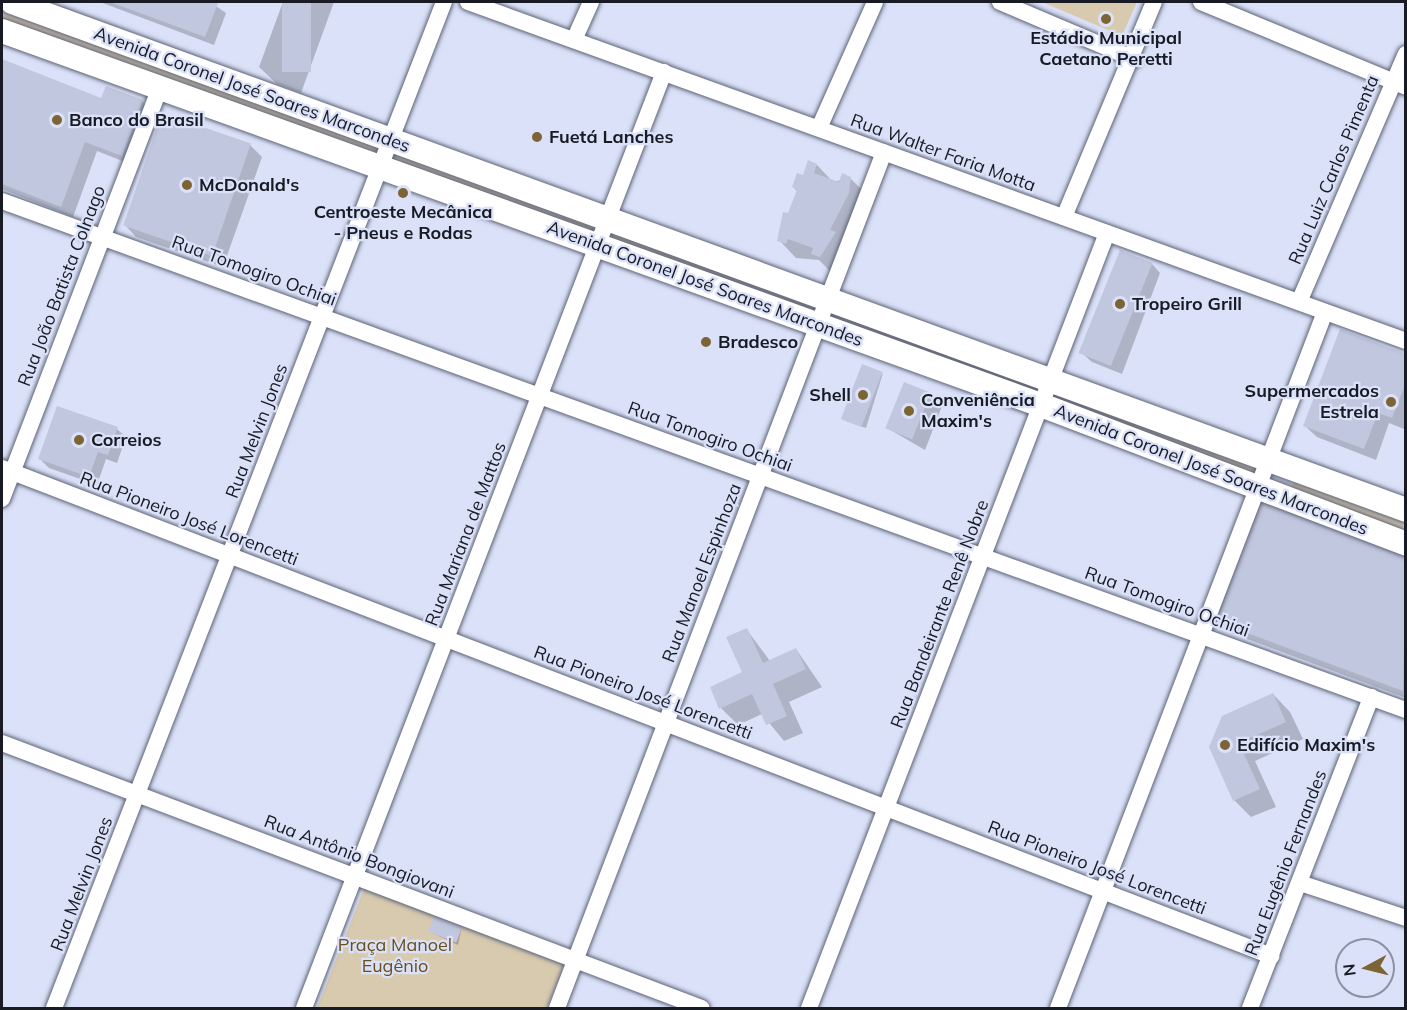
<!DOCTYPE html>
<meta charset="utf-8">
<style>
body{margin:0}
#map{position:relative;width:1407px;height:1010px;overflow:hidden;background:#dae1f8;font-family:Mulish,sans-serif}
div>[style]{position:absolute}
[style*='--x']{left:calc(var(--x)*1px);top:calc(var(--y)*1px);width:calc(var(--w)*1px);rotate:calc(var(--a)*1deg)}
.green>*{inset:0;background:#d8caaf;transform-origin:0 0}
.shadow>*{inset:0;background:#0003}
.building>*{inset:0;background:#c1c7de;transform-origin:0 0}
.roads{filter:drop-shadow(0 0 2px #5d6377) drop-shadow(0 0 2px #5d6377)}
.street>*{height:16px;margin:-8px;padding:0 8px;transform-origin:8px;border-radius:8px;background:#fff}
.secondary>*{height:24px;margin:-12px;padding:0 12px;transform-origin:12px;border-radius:12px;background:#fff}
.dots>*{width:16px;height:16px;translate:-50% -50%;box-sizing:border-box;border:3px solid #dae1f8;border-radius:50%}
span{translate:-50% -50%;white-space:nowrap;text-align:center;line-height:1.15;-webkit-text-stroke:4.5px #dae1f8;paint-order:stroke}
.poi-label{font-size:18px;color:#181b23;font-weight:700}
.left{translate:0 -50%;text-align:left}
.right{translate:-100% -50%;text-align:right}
.street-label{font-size:18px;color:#181b23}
.park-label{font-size:18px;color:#68501c}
.frame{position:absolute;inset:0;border:3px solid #181b23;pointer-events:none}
.north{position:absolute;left:1335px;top:938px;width:60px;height:60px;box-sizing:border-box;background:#dae1f8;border:2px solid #8c92a3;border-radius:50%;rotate:263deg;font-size:16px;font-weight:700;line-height:24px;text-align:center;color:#181b23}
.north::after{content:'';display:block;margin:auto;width:21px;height:27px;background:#7c6434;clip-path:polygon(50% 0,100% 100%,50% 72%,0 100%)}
</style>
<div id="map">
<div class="green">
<i style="clip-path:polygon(1042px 2px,1137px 2px,1122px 36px)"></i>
<i style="left:2px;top:7px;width:402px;height:12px;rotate:20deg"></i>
<i style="clip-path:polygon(395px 151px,596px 225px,592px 234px,391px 162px)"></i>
<i style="left:612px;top:230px;width:218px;height:11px;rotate:20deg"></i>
<i style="left:832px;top:310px;width:221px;height:11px;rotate:20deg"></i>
<i style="left:1054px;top:390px;width:218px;height:12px;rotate:20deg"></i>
<i style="left:1294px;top:480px;width:118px;height:12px;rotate:20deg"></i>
<i style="clip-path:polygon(365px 886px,564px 965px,547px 1008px,317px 1008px)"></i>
</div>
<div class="shadow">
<i style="clip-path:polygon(100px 2px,210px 2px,226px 13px,214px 45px)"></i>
<i style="clip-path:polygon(283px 2px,334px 2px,301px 93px,277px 84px,259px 67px)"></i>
<i style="clip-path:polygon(2px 61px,102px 100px,142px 101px,151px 110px,130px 164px,97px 151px,73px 217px,2px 189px)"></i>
<i style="clip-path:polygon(250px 145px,262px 157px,223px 267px,136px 237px,125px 225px)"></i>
<i style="clip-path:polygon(817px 165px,833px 182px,850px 178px,867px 195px,830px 271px,819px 260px,796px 258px,779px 240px,798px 192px,793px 187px)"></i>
<i style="clip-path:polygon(1152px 264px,1160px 273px,1122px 374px,1092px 362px,1083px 354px)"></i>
<i style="clip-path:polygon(1406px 355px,1406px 425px,1404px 429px,1389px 423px,1376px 460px,1317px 437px,1305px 426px)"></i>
<i style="clip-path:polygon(883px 373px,866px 428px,846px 421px,844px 418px)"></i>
<i style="clip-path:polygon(905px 384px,942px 406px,925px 450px,887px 428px)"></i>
<i style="clip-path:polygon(117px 429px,126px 437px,117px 463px,106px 459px,97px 485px,49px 468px,40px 459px)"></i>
<i style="clip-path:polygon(1406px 558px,1406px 698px,1228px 632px,1217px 620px)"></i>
<i style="clip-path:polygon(747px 630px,770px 661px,796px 649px,822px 687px,789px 702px,803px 733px,784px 741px,762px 714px,738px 725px,721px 708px,744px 673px)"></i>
<i style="clip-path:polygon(1273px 694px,1290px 712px,1303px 739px,1255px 761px,1276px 807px,1251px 817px,1234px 800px,1211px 747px)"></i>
<i style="clip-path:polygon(462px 926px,458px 945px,430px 932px)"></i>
</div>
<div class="building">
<i style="clip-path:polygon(110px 2px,215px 2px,218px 3px,205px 37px)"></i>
<i style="left:282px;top:2px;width:29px;height:70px"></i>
<i style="clip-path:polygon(2px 59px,101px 98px,106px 86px,143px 100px,122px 156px,85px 142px,61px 207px,2px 184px)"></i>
<i style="left:162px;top:113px;width:94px;height:119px;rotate:19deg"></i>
<i style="clip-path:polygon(808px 160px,817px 164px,814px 173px,839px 182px,842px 173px,851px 177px,849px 193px,830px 230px,836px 232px,820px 257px,811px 254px,813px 248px,788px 239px,786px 244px,777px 241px,783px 212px,788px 213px,797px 190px,792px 187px,797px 173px,803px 175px)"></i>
<i style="left:1120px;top:250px;width:35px;height:111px;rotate:22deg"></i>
<i style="clip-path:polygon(1340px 329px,1406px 354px,1406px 382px,1392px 418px,1378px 413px,1364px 449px,1303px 426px)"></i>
<i style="left:862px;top:364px;width:22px;height:59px;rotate:21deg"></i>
<i style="left:904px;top:382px;width:29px;height:50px;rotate:22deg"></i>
<i style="clip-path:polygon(57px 406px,118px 427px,108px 455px,98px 452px,89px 477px,38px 459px)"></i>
<i style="clip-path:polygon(1261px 500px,1406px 557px,1403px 691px,1215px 621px)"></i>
<i style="clip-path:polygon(747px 628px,763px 663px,796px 648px,806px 669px,773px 684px,787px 716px,766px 725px,752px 694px,719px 709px,710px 687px,742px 672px,726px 637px)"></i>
<i style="clip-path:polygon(1273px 693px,1286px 722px,1239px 743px,1260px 789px,1233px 801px,1209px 747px,1222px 716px)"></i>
<i style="left:435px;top:914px;width:30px;height:19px;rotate:21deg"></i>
</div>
<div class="roads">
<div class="street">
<i style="--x:468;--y:2;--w:997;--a:19.87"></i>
<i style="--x:1000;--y:2;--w:146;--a:23"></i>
<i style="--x:1201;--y:2;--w:222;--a:22.5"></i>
<i style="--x:574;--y:40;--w:42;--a:-65.9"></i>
<i style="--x:819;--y:128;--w:138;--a:-66"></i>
<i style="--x:2;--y:201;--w:1493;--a:19.93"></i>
<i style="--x:1064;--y:217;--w:233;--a:-67.3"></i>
<i style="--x:1299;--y:302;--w:270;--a:-66.7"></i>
<i style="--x:2;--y:468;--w:1360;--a:21.03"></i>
<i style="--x:2;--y:499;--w:441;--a:-69"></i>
<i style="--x:2;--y:743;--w:748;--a:20.74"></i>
<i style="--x:1300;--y:883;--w:112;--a:18.3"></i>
<i style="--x:54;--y:1008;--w:1079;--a:-68.81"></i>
<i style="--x:304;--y:1008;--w:1003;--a:-68.96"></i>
<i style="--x:557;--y:1008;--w:916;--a:-69.09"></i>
<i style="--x:809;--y:1008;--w:830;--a:-68.97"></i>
<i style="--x:1058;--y:1008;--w:745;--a:-69.01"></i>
<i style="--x:1250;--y:1008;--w:334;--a:-68.7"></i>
</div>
<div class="secondary">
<i style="--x:12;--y:2;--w:1484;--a:20.02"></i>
<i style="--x:2;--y:31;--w:1104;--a:19.8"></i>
<i style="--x:1041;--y:405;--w:391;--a:20.8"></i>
</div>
</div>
<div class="dots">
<i style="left:1106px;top:19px;background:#7c6434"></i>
<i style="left:57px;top:120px;background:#7c6434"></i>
<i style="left:537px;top:137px;background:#7c6434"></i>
<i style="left:187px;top:185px;background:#7c6434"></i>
<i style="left:403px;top:193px;background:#7c6434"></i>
<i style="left:1120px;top:304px;background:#7c6434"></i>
<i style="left:706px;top:342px;background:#7c6434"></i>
<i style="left:863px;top:395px;background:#7c6434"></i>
<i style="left:1391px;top:402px;background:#7c6434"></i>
<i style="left:909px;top:411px;background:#7c6434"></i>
<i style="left:79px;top:440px;background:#7c6434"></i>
<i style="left:1225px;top:745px;background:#7c6434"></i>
</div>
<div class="poi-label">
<span style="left:1106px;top:49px">Estádio Municipal<br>Caetano Peretti</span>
<span class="left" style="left:69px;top:120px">Banco do Brasil</span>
<span class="left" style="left:549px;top:137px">Fuetá Lanches</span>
<span class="left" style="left:199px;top:185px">McDonald's</span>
<span style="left:403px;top:223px">Centroeste Mecânica<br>- Pneus e Rodas</span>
<span class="left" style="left:1132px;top:304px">Tropeiro Grill</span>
<span class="left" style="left:718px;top:342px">Bradesco</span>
<span class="right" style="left:1379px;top:402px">Supermercados<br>Estrela</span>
<span class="right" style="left:851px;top:395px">Shell</span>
<span class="left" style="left:921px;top:411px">Conveniência<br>Maxim's</span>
<span class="left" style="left:91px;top:440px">Correios</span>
<span class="left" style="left:1237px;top:745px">Edifício Maxim's</span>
</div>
<div class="street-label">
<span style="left:252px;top:90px;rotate:20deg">Avenida Coronel José Soares Marcondes</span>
<span style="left:943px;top:153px;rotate:20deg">Rua Walter Faria Motta</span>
<span style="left:1334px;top:170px;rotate:-67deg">Rua Luiz Carlos Pimenta</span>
<span style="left:254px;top:271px;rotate:20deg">Rua Tomogiro Ochiai</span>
<span style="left:705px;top:284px;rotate:20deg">Avenida Coronel José Soares Marcondes</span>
<span style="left:62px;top:286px;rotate:-69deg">Rua João Batista Colnago</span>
<span style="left:257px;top:431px;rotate:-69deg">Rua Melvin Jones</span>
<span style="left:710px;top:437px;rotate:20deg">Rua Tomogiro Ochiai</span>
<span style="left:1211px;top:470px;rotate:21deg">Avenida Coronel José Soares Marcondes</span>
<span style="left:189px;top:519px;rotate:21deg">Rua Pioneiro José Lorencetti</span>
<span style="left:466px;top:534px;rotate:-69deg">Rua Mariana de Mattos</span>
<span style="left:702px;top:573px;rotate:-69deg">Rua Manoel Espinhoza</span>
<span style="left:1167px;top:602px;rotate:20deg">Rua Tomogiro Ochiai</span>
<span style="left:940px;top:614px;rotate:-69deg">Rua Bandeirante Renê Nobre</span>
<span style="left:643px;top:693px;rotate:21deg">Rua Pioneiro José Lorencetti</span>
<span style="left:359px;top:857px;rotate:21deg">Rua Antônio Bongiovani</span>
<span style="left:1286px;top:863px;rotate:-69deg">Rua Eugênio Fernandes</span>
<span style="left:1097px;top:868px;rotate:21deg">Rua Pioneiro José Lorencetti</span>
<span style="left:82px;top:884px;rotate:-69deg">Rua Melvin Jones</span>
</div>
<div class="park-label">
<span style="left:395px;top:956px">Praça Manoel<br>Eugênio</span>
</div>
<div class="frame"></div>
<div class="north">N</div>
</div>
